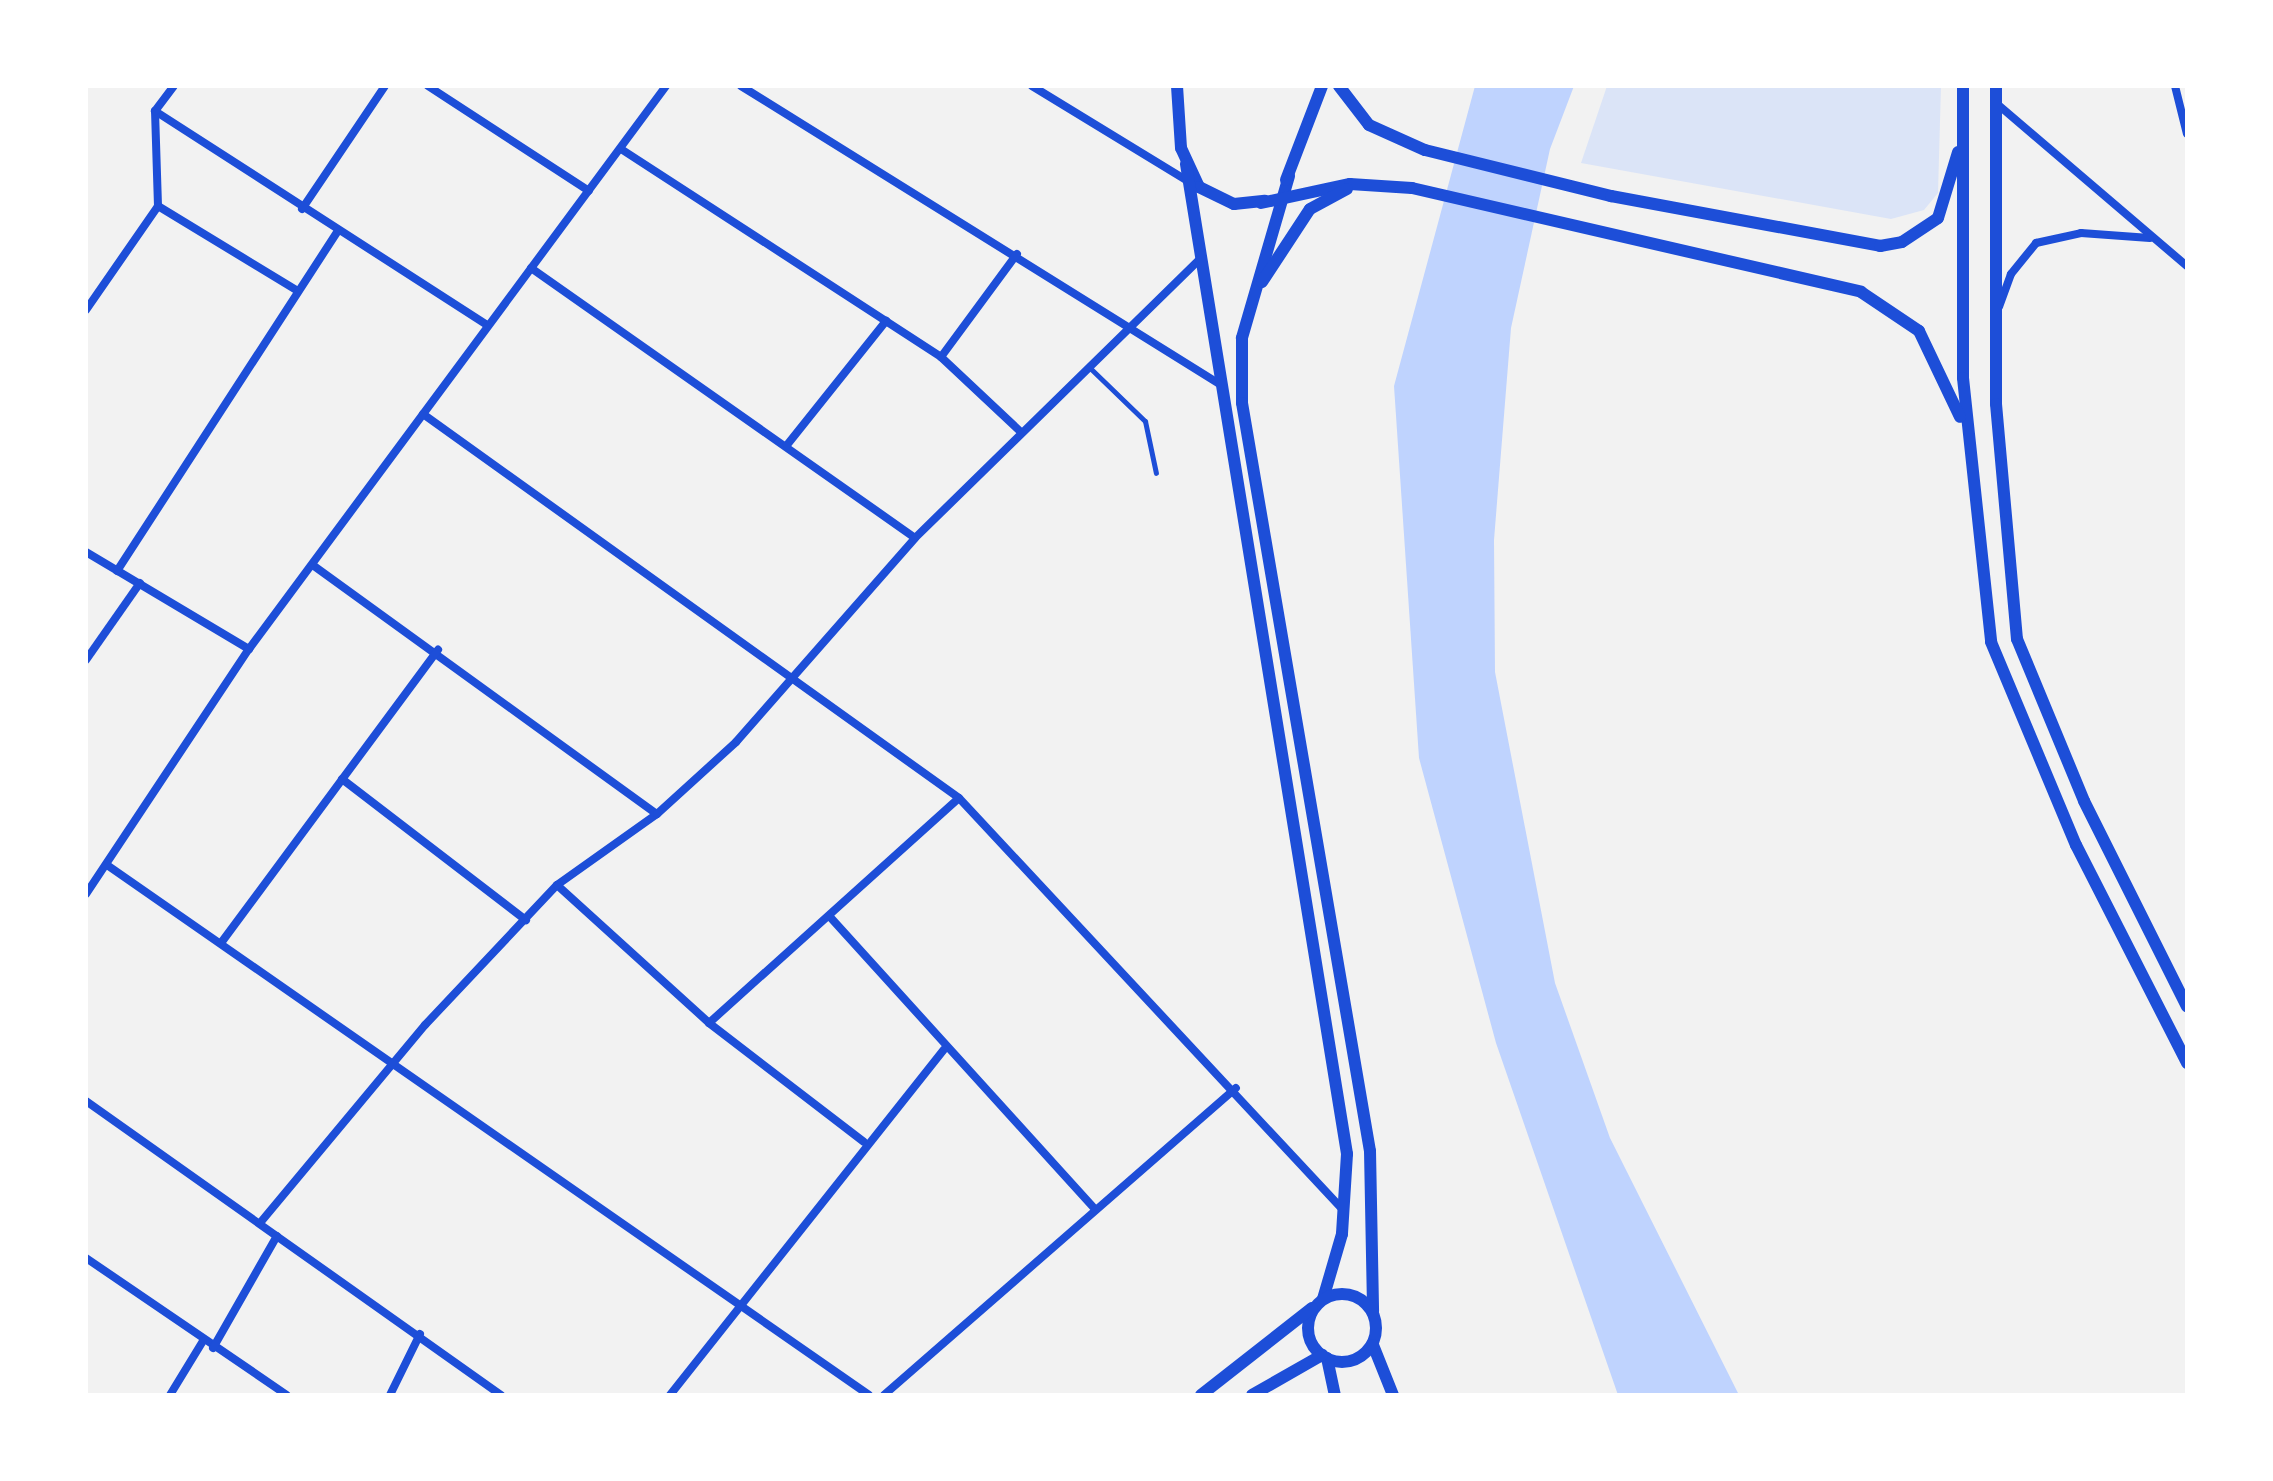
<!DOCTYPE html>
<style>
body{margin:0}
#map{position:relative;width:2273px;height:1481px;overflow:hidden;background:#f2f2f2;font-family:Rubik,sans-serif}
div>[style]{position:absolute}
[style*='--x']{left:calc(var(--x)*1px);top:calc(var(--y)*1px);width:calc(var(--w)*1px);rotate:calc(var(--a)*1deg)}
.green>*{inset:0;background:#dbe4f7}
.water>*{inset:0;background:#bfd3fe}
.service>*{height:5px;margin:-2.5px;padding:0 2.5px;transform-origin:2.5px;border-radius:2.5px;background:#1d4ed8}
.minor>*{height:8px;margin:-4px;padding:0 4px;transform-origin:4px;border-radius:4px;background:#1d4ed8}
.secondary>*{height:12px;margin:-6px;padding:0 6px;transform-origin:6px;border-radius:6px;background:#1d4ed8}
.secondary>.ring{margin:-6px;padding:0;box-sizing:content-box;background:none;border:12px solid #1d4ed8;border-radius:50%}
span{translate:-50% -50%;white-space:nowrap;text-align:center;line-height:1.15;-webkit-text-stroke:7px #fff;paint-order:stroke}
.frame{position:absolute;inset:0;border:88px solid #fff;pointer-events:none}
</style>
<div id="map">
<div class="green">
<i style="clip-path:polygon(1607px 86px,1941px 86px,1938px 193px,1924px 210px,1891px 219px,1581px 163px)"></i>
</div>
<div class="water">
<i style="clip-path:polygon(1475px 86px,1574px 86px,1550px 149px,1511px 328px,1494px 540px,1495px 672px,1555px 983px,1610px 1138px,1739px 1395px,1618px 1395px,1496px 1043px,1419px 758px,1394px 386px)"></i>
</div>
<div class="service">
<i style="--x:1089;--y:367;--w:78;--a:44"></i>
<i style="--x:1145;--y:421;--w:53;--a:78.1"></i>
</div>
<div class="minor">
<i style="--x:428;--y:86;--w:192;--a:33.1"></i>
<i style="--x:741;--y:86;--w:562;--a:31.91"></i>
<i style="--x:1032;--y:86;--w:186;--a:31.4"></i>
<i style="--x:2175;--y:86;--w:49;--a:76"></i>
<i style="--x:1996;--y:103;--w:251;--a:40.5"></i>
<i style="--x:155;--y:111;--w:393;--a:32.8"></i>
<i style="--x:621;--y:149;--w:382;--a:33"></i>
<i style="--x:941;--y:357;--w:110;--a:43.2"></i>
<i style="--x:158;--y:206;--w:162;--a:31.3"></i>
<i style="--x:302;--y:209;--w:148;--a:-56"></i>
<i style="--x:531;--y:268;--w:469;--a:35.1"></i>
<i style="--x:1999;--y:307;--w:35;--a:-70"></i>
<i style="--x:2011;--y:274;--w:40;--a:-51"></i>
<i style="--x:2036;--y:243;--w:46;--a:-12.5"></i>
<i style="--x:2081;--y:233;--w:69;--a:4.1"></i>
<i style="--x:86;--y:310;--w:126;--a:-55.3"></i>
<i style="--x:158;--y:206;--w:95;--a:-91.8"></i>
<i style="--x:155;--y:111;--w:31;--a:-53"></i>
<i style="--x:941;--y:357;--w:128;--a:-53.6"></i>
<i style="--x:423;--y:414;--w:659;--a:35.62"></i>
<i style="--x:959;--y:798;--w:563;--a:47.01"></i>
<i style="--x:787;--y:445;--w:159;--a:-51.4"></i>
<i style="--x:86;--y:552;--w:190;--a:30.8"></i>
<i style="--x:314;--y:566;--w:423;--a:35.9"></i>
<i style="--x:117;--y:571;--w:406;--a:-57"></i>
<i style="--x:86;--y:660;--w:94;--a:-55"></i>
<i style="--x:342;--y:779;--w:232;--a:37.5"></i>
<i style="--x:107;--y:865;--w:928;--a:34.82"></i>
<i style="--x:557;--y:885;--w:205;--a:42.2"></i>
<i style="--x:709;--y:1023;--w:195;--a:37.5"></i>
<i style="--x:86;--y:894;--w:294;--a:-56.4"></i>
<i style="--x:249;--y:649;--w:701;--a:-53.47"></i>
<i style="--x:831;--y:918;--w:391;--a:47.8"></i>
<i style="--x:221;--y:943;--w:365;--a:-53.5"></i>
<i style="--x:709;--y:1023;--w:336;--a:-42"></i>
<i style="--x:86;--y:1101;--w:509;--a:35.32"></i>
<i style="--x:260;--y:1223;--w:258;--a:-50.2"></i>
<i style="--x:425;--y:1025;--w:192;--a:-46.7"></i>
<i style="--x:557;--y:885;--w:123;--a:-35.4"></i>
<i style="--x:657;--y:814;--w:107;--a:-42.3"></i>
<i style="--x:736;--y:742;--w:271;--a:-48.7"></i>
<i style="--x:915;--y:538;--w:399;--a:-44.4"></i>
<i style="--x:86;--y:1258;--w:243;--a:34.3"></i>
<i style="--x:213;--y:1348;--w:129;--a:-60.3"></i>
<i style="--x:170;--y:1395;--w:63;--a:-58.6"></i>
<i style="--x:390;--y:1395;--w:68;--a:-63.8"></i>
<i style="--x:670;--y:1395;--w:441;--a:-51.6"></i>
<i style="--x:884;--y:1395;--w:467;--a:-41.1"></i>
</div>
<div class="secondary">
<i style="--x:1177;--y:86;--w:62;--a:86.3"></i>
<i style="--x:1181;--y:148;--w:43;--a:65.2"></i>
<i style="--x:1199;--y:187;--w:39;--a:26"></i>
<i style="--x:1234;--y:204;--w:31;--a:-6"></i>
<i style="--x:1339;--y:86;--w:49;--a:52.4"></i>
<i style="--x:1369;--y:125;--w:61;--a:24.1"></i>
<i style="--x:1425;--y:150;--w:192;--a:13.9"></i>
<i style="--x:1611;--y:196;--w:274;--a:10.5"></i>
<i style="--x:1880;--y:246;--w:22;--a:-10"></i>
<i style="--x:1902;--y:242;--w:43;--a:-33.7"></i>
<i style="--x:1938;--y:218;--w:69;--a:-73.1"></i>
<i style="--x:1963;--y:86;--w:292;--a:90"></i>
<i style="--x:1963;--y:378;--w:265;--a:83.9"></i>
<i style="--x:1991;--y:642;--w:220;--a:67.3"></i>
<i style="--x:2076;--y:845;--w:245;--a:63"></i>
<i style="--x:1996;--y:86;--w:318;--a:90"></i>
<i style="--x:1996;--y:404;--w:236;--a:84.9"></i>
<i style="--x:2017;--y:639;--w:175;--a:67.5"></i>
<i style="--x:2084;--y:801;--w:230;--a:63.4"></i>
<i style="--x:1186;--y:164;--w:1003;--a:80.76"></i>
<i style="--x:1347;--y:1154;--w:80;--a:93.6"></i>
<i style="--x:1342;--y:1234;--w:68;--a:106.3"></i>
<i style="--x:1289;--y:176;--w:169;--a:106.2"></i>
<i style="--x:1242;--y:338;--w:65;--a:90"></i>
<i style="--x:1242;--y:403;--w:759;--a:80.29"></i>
<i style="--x:1370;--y:1151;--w:160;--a:88.9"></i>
<i style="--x:1286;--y:180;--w:101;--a:-69"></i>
<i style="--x:1261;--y:203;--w:91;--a:-12.1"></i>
<i style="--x:1350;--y:184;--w:62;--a:3.7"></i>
<i style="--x:1412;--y:188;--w:461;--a:13"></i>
<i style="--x:1861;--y:292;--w:70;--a:33.9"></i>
<i style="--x:1919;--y:331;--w:95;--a:64.5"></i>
<i style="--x:1262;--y:282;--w:87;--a:-56.7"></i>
<i style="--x:1310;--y:209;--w:42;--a:-28.4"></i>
<i class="ring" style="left:1308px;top:1294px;width:56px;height:56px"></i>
<i style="--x:1373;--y:1345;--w:54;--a:68.2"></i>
<i style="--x:1327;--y:1358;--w:38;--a:78"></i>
<i style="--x:1201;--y:1395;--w:141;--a:-38.1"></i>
<i style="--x:1252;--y:1395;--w:81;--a:-29.7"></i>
</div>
<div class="frame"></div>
</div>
